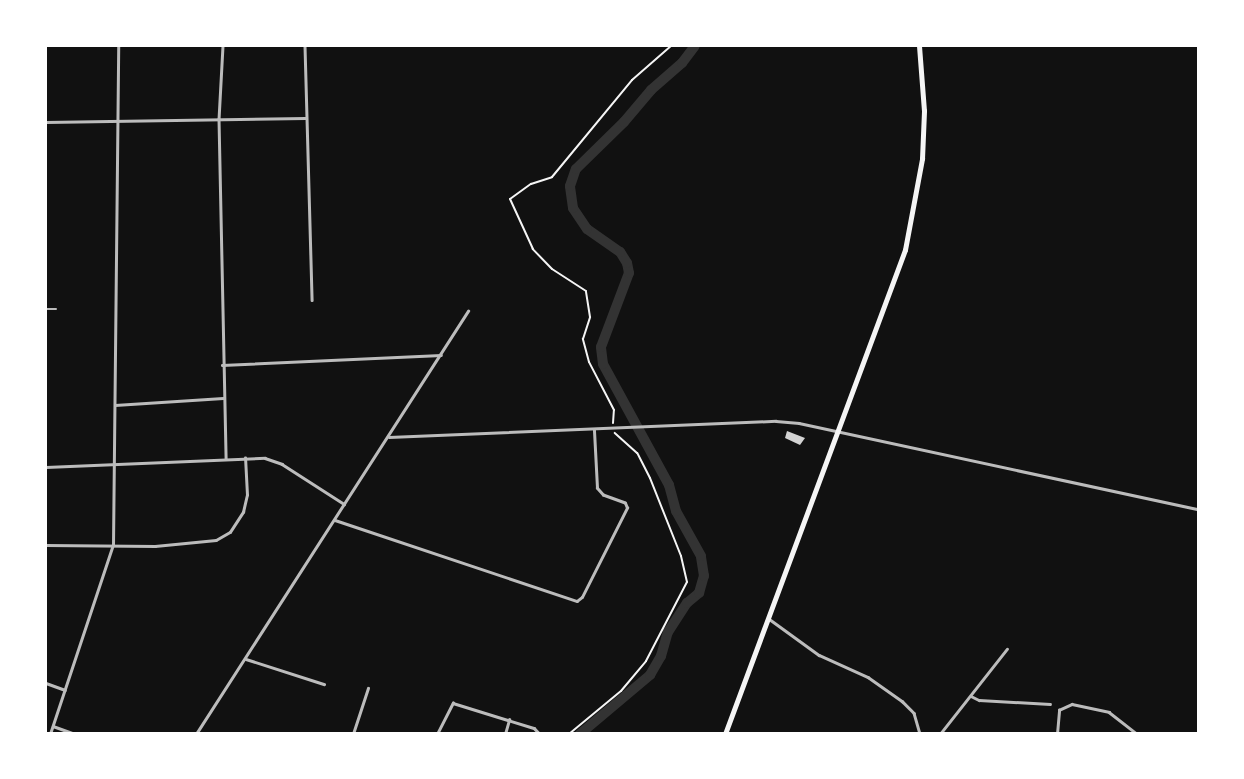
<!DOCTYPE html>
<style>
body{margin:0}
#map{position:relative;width:1244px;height:779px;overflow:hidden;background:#111;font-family:"Open Sans",sans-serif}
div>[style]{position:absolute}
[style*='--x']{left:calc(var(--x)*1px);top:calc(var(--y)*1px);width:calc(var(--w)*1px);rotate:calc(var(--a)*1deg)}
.river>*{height:10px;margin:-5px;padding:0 5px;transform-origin:5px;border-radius:5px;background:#333}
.building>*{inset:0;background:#d3d3d3}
.path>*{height:2px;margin:-1px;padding:0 1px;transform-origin:1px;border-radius:1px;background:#f5f5f5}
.service>*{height:2px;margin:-1px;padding:0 1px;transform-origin:1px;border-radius:1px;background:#bcbcbc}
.minor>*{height:2.5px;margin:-1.25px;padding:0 1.25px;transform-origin:1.25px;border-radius:1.25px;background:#bcbcbc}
.secondary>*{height:4.5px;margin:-2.25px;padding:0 2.25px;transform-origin:2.25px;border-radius:2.25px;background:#f5f5f5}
span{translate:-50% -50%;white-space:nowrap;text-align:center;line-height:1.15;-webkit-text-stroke:5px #fff;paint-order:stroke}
.frame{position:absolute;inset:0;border:47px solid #fff;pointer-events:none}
</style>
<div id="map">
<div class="river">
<i style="--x:580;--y:734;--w:92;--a:-40.1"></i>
<i style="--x:650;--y:675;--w:22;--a:-60"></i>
<i style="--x:661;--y:656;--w:25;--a:-74"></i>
<i style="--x:668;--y:632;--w:35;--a:-57"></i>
<i style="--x:687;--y:603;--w:16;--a:-40"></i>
<i style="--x:699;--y:593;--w:18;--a:-74"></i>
<i style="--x:704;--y:576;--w:20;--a:-99"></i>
<i style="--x:701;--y:556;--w:51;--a:-119.1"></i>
<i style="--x:676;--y:511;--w:27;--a:-105"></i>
<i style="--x:669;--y:485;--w:138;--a:-118.6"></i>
<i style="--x:603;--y:364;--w:17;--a:-97"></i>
<i style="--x:601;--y:347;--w:79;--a:-69.3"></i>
<i style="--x:629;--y:273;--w:10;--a:-101"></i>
<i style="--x:627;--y:263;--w:13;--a:-122"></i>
<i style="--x:620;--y:252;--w:40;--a:-145.1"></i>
<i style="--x:587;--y:229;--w:25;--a:-124"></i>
<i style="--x:573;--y:208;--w:22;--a:-98"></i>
<i style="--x:570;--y:186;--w:18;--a:-71"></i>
<i style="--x:576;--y:169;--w:67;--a:-44.4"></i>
<i style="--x:624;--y:122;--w:42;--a:-49.8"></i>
<i style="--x:651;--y:90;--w:41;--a:-41.1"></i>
<i style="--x:682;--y:63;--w:21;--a:-53"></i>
</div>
<div class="building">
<i style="clip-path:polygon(787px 431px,805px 438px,800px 445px,785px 438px)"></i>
</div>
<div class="path">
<i style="--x:613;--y:423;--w:13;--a:-86"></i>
<i style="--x:614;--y:410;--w:54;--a:-117.5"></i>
<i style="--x:589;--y:362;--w:24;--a:-105"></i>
<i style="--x:583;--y:339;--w:23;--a:-72"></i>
<i style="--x:590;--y:317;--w:26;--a:-99"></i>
<i style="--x:586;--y:291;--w:40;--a:-147.1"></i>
<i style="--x:552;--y:269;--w:28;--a:-134"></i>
<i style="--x:533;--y:249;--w:55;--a:-114.7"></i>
<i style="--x:510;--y:199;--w:26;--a:-36"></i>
<i style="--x:531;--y:184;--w:22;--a:-18"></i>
<i style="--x:552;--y:177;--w:126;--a:-50.5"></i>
<i style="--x:632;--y:80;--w:52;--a:-41.1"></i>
<i style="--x:569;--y:734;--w:67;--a:-39.6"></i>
<i style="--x:621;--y:691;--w:39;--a:-50"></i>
<i style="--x:646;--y:661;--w:89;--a:-62.6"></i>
<i style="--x:687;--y:582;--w:27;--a:-103"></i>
<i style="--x:681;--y:556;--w:84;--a:-111.7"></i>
<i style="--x:650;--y:478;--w:28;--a:-117"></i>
<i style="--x:637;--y:453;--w:30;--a:-138"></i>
</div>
<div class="service">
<i style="--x:46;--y:309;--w:10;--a:0"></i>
</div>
<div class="minor">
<i style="--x:223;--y:46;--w:73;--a:93.1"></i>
<i style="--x:219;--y:119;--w:339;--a:88.8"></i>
<i style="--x:305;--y:46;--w:254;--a:88.4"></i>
<i style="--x:46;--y:122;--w:259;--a:-0.9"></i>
<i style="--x:222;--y:365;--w:219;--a:-2.6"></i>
<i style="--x:115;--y:405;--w:108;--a:-3.7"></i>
<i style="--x:389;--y:437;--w:387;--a:-2.4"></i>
<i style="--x:776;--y:421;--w:23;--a:5"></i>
<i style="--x:799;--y:423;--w:408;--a:12.2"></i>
<i style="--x:46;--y:467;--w:219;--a:-2.4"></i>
<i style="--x:265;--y:458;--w:18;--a:19"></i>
<i style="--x:282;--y:464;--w:74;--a:32.8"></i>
<i style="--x:335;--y:520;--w:255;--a:18.5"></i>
<i style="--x:577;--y:601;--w:6;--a:-39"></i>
<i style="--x:582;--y:597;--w:100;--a:-63.2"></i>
<i style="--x:627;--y:508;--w:5;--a:-112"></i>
<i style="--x:625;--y:503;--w:23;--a:-160"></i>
<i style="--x:603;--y:495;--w:9;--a:-131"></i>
<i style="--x:597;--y:488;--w:58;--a:-93"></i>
<i style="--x:46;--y:545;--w:109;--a:0.5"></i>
<i style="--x:155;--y:546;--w:61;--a:-5.6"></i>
<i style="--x:216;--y:540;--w:16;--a:-30"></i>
<i style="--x:230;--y:532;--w:24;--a:-57"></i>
<i style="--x:243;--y:512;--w:17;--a:-77"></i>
<i style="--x:247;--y:495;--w:37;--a:-93"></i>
<i style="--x:768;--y:618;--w:63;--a:36"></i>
<i style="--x:819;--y:655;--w:54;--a:24.2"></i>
<i style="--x:868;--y:677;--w:42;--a:35.2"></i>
<i style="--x:902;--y:701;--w:17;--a:45"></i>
<i style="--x:914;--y:713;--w:22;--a:74"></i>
<i style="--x:246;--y:659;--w:82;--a:17.8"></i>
<i style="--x:46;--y:683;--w:20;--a:20"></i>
<i style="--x:971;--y:696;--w:9;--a:27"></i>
<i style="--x:979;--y:700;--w:71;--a:3.2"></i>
<i style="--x:53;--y:726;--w:23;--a:20"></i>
<i style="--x:50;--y:734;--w:199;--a:-71.6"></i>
<i style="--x:113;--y:545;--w:499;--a:-89.4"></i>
<i style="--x:196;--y:734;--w:503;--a:-57.26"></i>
<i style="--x:353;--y:734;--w:48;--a:-71.9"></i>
<i style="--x:437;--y:734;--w:35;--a:-63"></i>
<i style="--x:453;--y:703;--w:85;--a:17.2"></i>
<i style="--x:534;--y:728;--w:8;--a:45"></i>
<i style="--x:505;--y:734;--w:15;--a:-74"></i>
<i style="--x:940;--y:734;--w:108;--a:-51.8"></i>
<i style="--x:1057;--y:734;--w:24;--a:-85"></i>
<i style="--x:1059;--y:710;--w:14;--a:-25"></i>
<i style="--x:1072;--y:704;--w:38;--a:12"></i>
<i style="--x:1109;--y:712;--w:36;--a:38"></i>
</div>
<div class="secondary">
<i style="--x:725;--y:734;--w:516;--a:-69.6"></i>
<i style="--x:905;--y:250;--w:93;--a:-79.4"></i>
<i style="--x:922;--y:159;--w:48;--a:-87.6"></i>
<i style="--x:924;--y:111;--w:65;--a:-94.4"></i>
</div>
<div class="frame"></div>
</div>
